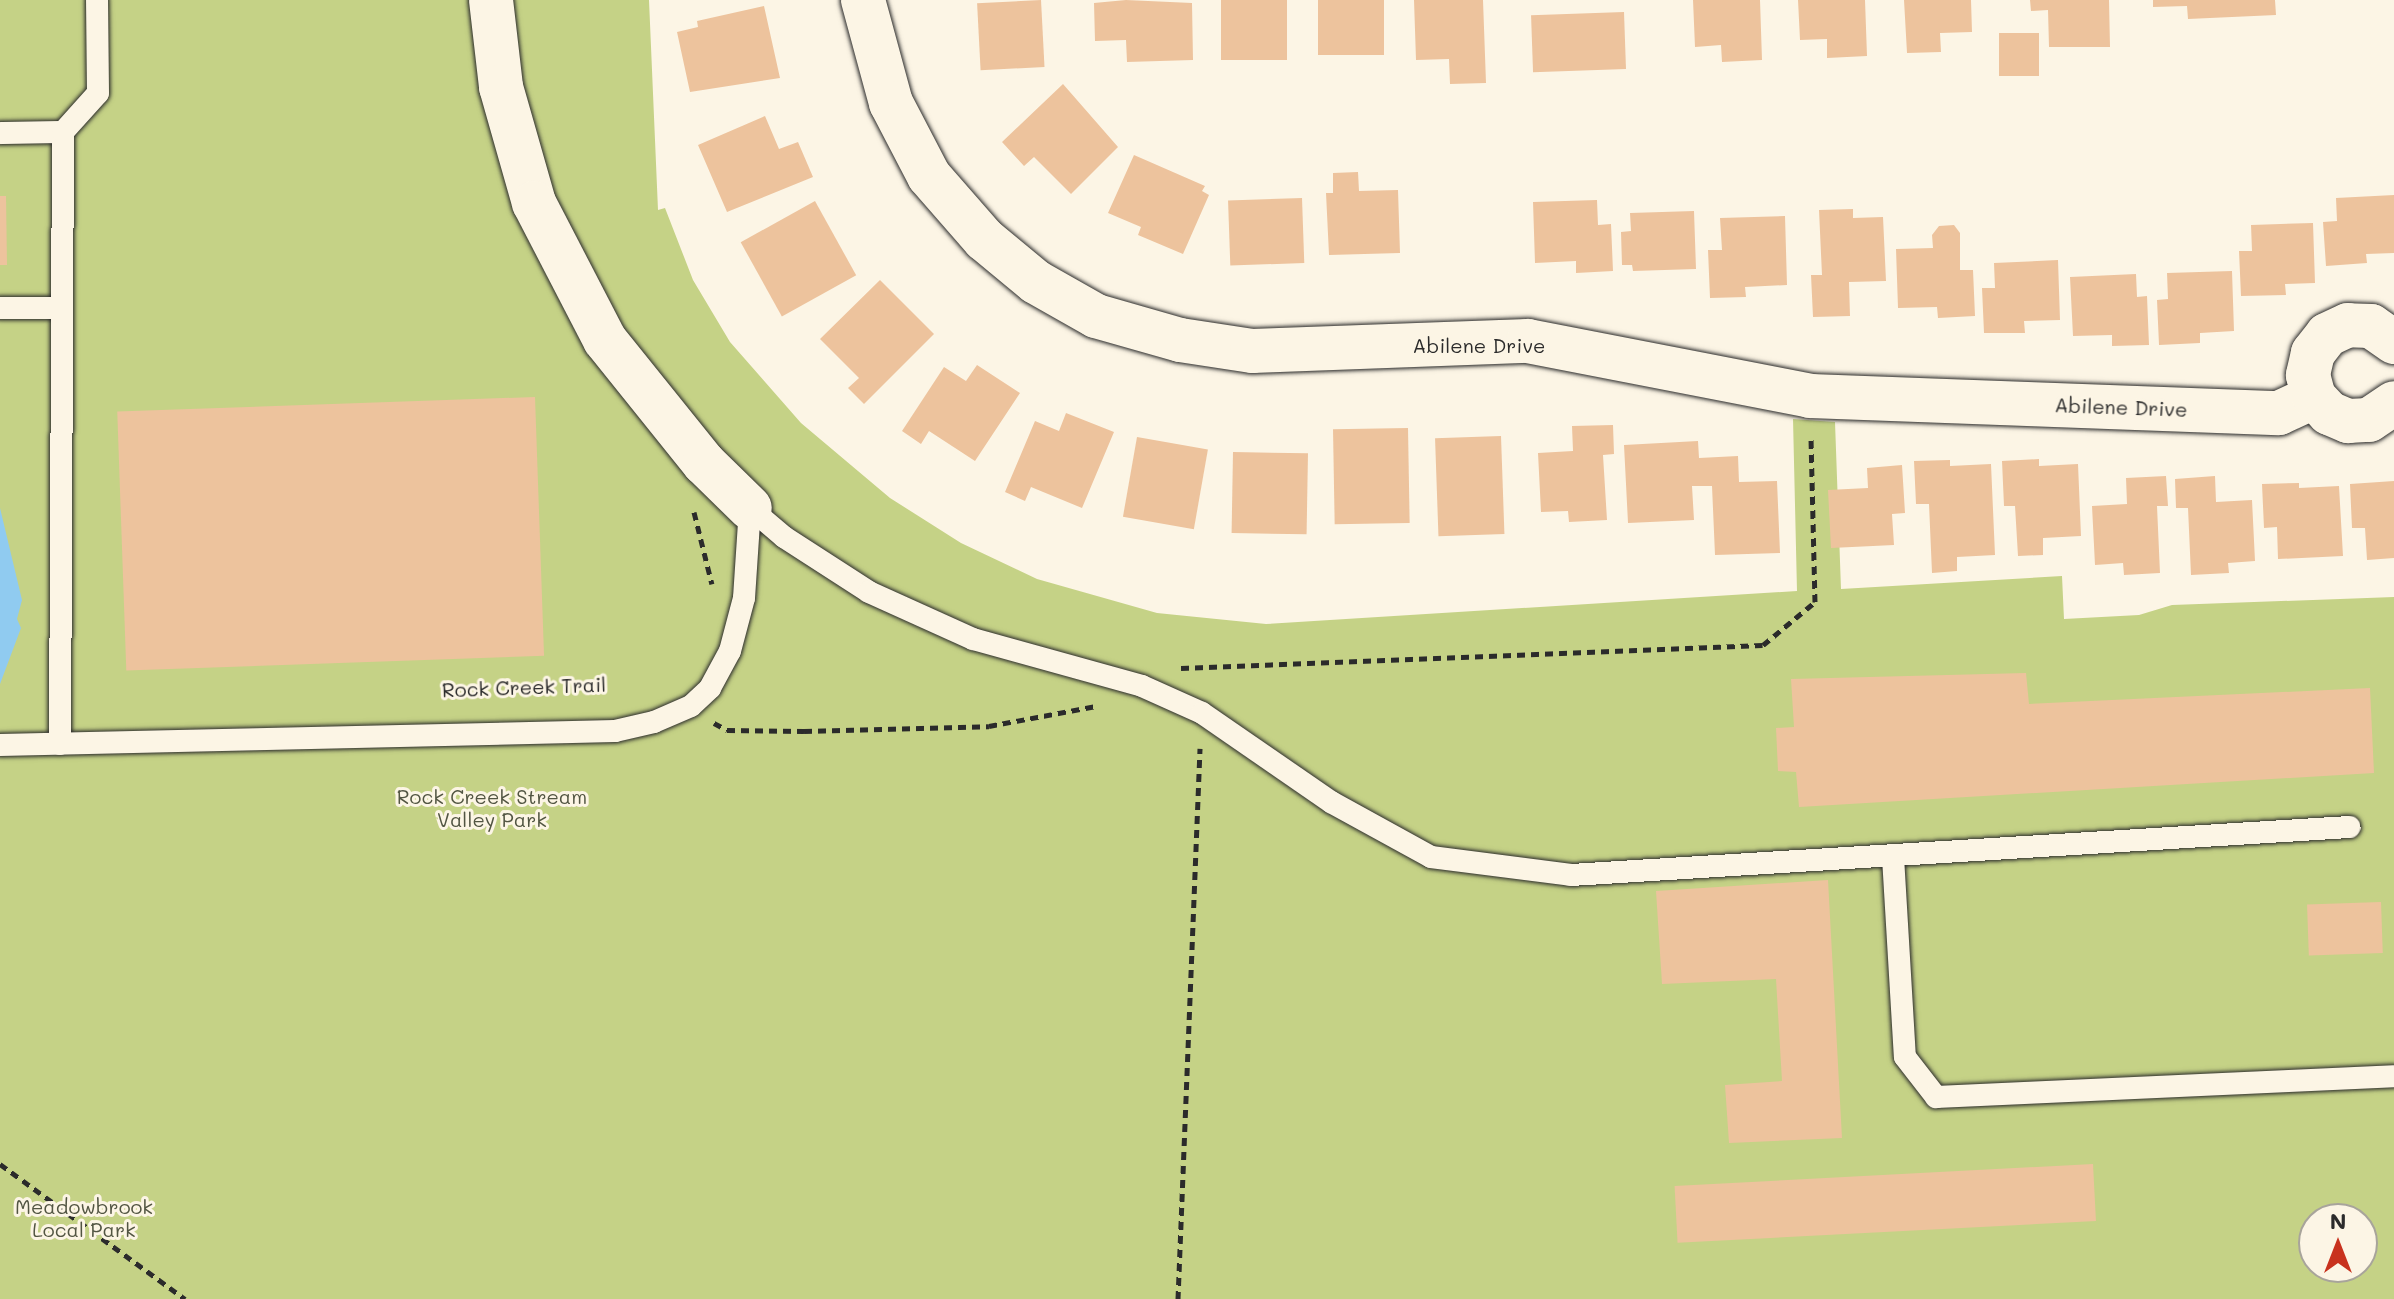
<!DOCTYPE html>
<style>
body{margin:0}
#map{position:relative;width:2394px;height:1299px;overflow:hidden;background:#fcf5e5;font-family:Mali,sans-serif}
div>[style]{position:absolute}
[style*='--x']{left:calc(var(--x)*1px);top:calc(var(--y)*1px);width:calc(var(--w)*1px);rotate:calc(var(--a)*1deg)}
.green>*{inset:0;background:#c5d286}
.water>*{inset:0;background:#90cbf0}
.building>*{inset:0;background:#edc39d;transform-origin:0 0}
.path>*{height:5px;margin-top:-2.5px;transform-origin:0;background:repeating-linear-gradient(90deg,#2b2b2b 0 8px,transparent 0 14px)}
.roads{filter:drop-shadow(0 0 2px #2b2b2b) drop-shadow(0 0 2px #2b2b2b)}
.lane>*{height:22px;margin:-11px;padding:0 11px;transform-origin:11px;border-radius:11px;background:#fcf5e5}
.street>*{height:44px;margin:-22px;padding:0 22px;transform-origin:22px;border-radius:22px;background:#fcf5e5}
span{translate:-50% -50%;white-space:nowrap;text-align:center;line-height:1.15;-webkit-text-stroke:6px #fcf5e5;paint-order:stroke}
.street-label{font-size:20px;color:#2b2b2b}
.park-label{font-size:20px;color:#525542}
.north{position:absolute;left:2298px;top:1203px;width:80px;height:80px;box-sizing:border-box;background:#fcf5e5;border:2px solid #a8a49b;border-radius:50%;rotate:0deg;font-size:22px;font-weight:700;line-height:32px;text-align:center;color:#2b2b2b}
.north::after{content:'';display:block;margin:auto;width:28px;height:36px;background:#c8321e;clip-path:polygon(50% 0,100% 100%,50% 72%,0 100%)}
</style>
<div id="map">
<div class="green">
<i style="clip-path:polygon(evenodd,0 0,649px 0,658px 210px,665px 208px,693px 280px,730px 342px,801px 423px,890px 498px,961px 543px,1037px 579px,1157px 613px,1266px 624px,1797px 591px,1793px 419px,1835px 422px,1841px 589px,2062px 576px,2064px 619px,2139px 615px,2172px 605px,2394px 597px,2394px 1299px,0 1299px,0 0,2314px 1219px,2362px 1219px,2362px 1267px,2314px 1267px,2314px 1219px)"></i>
</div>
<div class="water">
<i style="clip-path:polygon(0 508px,22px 600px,17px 619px,21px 628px,0 684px)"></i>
</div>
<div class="building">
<i style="left:1041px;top:0;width:67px;height:64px;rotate:87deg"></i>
<i style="clip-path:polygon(1126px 0,1192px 3px,1193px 60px,1127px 62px,1126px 40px,1095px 41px,1094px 3px)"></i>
<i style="left:1221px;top:0;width:66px;height:60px"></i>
<i style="left:1318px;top:0;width:66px;height:55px"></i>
<i style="clip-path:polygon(1414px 0,1483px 0,1486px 83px,1450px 84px,1449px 59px,1416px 60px)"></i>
<i style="clip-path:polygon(1693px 0,1760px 0,1762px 60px,1722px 62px,1721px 45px,1695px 47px)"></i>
<i style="clip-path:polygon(1798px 0,1865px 0,1867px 56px,1827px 58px,1827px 39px,1800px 40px)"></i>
<i style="clip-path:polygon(1904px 0,1971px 0,1972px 32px,1940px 33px,1941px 52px,1907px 53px)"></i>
<i style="clip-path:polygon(2030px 0,2109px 0,2110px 47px,2049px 47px,2048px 10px,2031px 11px)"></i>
<i style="clip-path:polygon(2153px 0,2275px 0,2276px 15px,2188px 19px,2187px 6px,2153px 7px)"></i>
<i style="clip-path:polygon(764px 6px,780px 78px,690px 92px,677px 32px,698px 27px,697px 21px)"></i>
<i style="left:1624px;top:12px;width:57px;height:93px;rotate:88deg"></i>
<i style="left:1999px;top:33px;width:40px;height:43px"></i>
<i style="clip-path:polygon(1063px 84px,1118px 147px,1071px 194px,1034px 157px,1024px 166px,1002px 142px)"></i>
<i style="clip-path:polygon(765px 116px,779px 149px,798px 142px,813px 177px,727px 212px,698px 145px)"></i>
<i style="clip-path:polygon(1134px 155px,1205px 186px,1202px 191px,1209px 195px,1183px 254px,1138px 235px,1141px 227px,1108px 213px)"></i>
<i style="clip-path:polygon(1358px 172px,1359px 191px,1398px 190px,1400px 253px,1329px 255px,1326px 193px,1333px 193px,1333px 173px)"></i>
<i style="clip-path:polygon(2394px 195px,2394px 253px,2366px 254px,2367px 263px,2326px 266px,2323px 222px,2337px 221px,2336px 198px)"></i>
<i style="clip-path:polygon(0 196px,6px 196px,7px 265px,0 265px)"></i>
<i style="left:1302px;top:198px;width:65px;height:74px;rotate:88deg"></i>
<i style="clip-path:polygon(1597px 200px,1598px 225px,1611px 224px,1613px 271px,1576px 273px,1576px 261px,1535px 263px,1533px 202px)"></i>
<i style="left:815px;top:201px;width:85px;height:85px;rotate:61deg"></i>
<i style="clip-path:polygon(1853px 209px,1853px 218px,1883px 217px,1886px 281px,1849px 282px,1850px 316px,1813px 317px,1811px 275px,1822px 275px,1819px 210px)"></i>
<i style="clip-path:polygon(1694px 211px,1696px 269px,1633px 271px,1632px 265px,1622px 265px,1621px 232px,1631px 231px,1630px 213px)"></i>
<i style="clip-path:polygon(1785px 216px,1787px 285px,1745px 287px,1746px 297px,1710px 298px,1708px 250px,1722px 250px,1720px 218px)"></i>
<i style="clip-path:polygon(2313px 223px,2315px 283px,2285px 284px,2286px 295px,2241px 296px,2239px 251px,2252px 251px,2251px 225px)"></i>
<i style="clip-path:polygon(1954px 225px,1960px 233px,1960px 270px,1973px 270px,1975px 316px,1938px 318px,1937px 307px,1898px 308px,1896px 249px,1933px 248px,1932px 235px,1939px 226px)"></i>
<i style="clip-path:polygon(2058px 260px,2060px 320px,2024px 321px,2025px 333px,1984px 333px,1982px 288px,1995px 288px,1994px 263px)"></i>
<i style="clip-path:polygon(2232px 271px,2234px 331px,2200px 333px,2200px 343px,2159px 345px,2157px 300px,2168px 299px,2167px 273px)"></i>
<i style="clip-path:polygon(2136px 274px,2137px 297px,2147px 296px,2149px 345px,2112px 346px,2112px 335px,2073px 336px,2070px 277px)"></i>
<i style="clip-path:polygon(880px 280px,934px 334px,864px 404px,848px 388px,859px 378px,820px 339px)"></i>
<i style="clip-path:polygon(977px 365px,1020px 393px,975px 461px,929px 431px,921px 444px,902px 431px,944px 367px,966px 381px)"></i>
<i style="left:535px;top:397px;width:259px;height:418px;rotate:88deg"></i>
<i style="clip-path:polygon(1066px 413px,1114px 432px,1082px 508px,1031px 487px,1025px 501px,1005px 492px,1035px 421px,1059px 431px)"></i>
<i style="clip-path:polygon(1613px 425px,1614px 454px,1603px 455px,1607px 520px,1569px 522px,1568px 511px,1541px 512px,1538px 453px,1573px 451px,1572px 426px)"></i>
<i style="left:1408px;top:428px;width:95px;height:75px;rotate:89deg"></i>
<i style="left:1501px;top:436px;width:98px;height:66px;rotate:88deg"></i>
<i style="left:1137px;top:437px;width:72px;height:81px;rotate:10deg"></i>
<i style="clip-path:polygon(1698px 441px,1699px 458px,1738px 456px,1739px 482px,1777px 481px,1780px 553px,1715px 555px,1712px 486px,1692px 486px,1694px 520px,1628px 523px,1624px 445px)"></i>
<i style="left:1233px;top:452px;width:75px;height:81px;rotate:1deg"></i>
<i style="clip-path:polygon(2039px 459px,2039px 466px,2078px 464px,2081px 536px,2043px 538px,2043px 555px,2018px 556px,2015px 506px,2004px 506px,2002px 461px)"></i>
<i style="clip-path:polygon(1950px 460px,1950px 466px,1991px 464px,1995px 555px,1957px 557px,1957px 571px,1932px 573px,1929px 504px,1916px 504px,1914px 461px)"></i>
<i style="clip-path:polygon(1902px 465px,1905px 513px,1892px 514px,1894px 545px,1831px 548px,1828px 490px,1868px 488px,1867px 468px)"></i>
<i style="clip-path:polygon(2166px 476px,2168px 506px,2157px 506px,2160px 573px,2124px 575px,2123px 563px,2095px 565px,2092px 506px,2127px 504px,2126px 478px)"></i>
<i style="clip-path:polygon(2215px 476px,2216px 502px,2252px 500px,2255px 561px,2228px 563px,2229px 573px,2191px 575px,2188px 508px,2176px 508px,2175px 479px)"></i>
<i style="clip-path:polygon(2394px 481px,2394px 558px,2367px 560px,2365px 528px,2352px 528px,2350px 484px)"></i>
<i style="clip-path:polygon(2299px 483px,2299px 488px,2339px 486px,2343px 556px,2278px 559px,2277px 527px,2264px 528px,2262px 484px)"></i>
<i style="clip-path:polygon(2026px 673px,2029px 704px,2370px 688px,2374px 773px,1799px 807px,1796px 772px,1778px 771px,1776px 728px,1794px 727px,1791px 679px)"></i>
<i style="clip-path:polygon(1828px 880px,1842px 1138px,1729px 1143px,1725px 1085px,1782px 1081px,1776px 979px,1662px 984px,1656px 891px)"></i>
<i style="left:2381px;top:902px;width:51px;height:74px;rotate:88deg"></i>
<i style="left:2093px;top:1164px;width:57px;height:419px;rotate:87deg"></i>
</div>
<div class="path">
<i style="--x:694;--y:512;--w:74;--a:76"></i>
<i style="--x:1181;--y:668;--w:582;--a:-2.26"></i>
<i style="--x:1763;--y:645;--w:67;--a:-39.6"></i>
<i style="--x:1815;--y:602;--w:165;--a:-91.4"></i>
<i style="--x:714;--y:723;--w:15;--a:28"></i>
<i style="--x:727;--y:730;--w:77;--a:0.7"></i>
<i style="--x:804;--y:731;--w:185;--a:-1.5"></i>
<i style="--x:989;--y:726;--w:109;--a:-10.6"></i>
<i style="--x:0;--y:1164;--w:229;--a:36.1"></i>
<i style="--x:1178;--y:1299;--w:551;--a:-87.71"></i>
</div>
<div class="roads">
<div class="lane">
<i style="--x:0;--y:133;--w:63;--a:-0.9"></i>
<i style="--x:0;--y:308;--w:62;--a:0"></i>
<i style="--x:750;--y:508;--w:45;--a:40.5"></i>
<i style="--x:784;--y:537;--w:101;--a:32.9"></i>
<i style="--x:869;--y:592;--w:114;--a:24.3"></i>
<i style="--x:973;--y:639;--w:175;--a:15.5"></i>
<i style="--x:1142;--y:686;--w:66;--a:24.2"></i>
<i style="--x:1202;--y:713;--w:157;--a:34.6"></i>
<i style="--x:1331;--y:802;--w:114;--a:28.8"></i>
<i style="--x:1431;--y:857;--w:141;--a:7.3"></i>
<i style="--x:1571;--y:875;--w:780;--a:-3.53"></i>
<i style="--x:60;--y:744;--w:612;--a:-89.72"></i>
<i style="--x:63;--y:132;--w:52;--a:-48.1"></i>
<i style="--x:98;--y:93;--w:93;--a:-90.6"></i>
<i style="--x:0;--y:745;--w:615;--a:-1.3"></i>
<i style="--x:615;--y:731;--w:40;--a:-13"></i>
<i style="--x:654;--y:722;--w:40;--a:-23.4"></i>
<i style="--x:691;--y:706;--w:26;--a:-43"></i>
<i style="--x:710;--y:688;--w:42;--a:-61.6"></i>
<i style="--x:730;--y:651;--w:55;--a:-75.2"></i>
<i style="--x:744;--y:598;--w:90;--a:-86.2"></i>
<i style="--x:1893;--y:857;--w:200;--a:86.6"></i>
<i style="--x:1905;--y:1057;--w:51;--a:52.2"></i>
<i style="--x:1936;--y:1097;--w:458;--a:-2.6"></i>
</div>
<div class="street">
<i style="--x:491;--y:0;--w:88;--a:83.4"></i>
<i style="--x:501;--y:87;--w:121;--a:74.1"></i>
<i style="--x:534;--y:203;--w:154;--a:62.6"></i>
<i style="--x:605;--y:340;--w:158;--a:51.2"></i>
<i style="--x:704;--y:463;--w:64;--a:44.4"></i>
<i style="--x:863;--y:0;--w:107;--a:74.8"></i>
<i style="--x:891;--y:103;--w:82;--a:62.5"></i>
<i style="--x:929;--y:176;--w:84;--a:48.9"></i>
<i style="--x:984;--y:239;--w:67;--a:39.6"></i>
<i style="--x:1036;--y:282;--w:69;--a:29.5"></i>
<i style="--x:1096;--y:316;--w:87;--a:15.9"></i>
<i style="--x:1180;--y:340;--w:73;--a:8.7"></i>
<i style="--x:1252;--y:351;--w:276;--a:-2.1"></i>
<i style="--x:1528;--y:341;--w:287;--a:11"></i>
<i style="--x:1810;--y:396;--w:469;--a:2.1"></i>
<i style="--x:2279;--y:413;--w:38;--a:-25"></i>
<i style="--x:2394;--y:342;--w:28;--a:-145"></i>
<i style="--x:2371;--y:326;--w:23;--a:-178"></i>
<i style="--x:2348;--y:325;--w:23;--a:155"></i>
<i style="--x:2327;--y:335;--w:23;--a:128"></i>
<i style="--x:2313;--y:353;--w:23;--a:103"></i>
<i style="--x:2308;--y:375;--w:23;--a:75"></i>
<i style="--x:2314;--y:397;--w:22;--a:47"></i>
<i style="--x:2329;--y:413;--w:21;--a:23"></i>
<i style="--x:2348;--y:421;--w:21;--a:-3"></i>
<i style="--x:2369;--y:420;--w:30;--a:-34"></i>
</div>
</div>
<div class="street-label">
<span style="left:1479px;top:345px">Abilene Drive</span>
<span style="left:2121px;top:407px;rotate:2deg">Abilene Drive</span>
<span style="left:524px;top:687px;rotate:-2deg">Rock Creek Trail</span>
</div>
<div class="park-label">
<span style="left:492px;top:808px">Rock Creek Stream<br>Valley Park</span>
<span style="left:84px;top:1218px">Meadowbrook<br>Local Park</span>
</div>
<div class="north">N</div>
</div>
